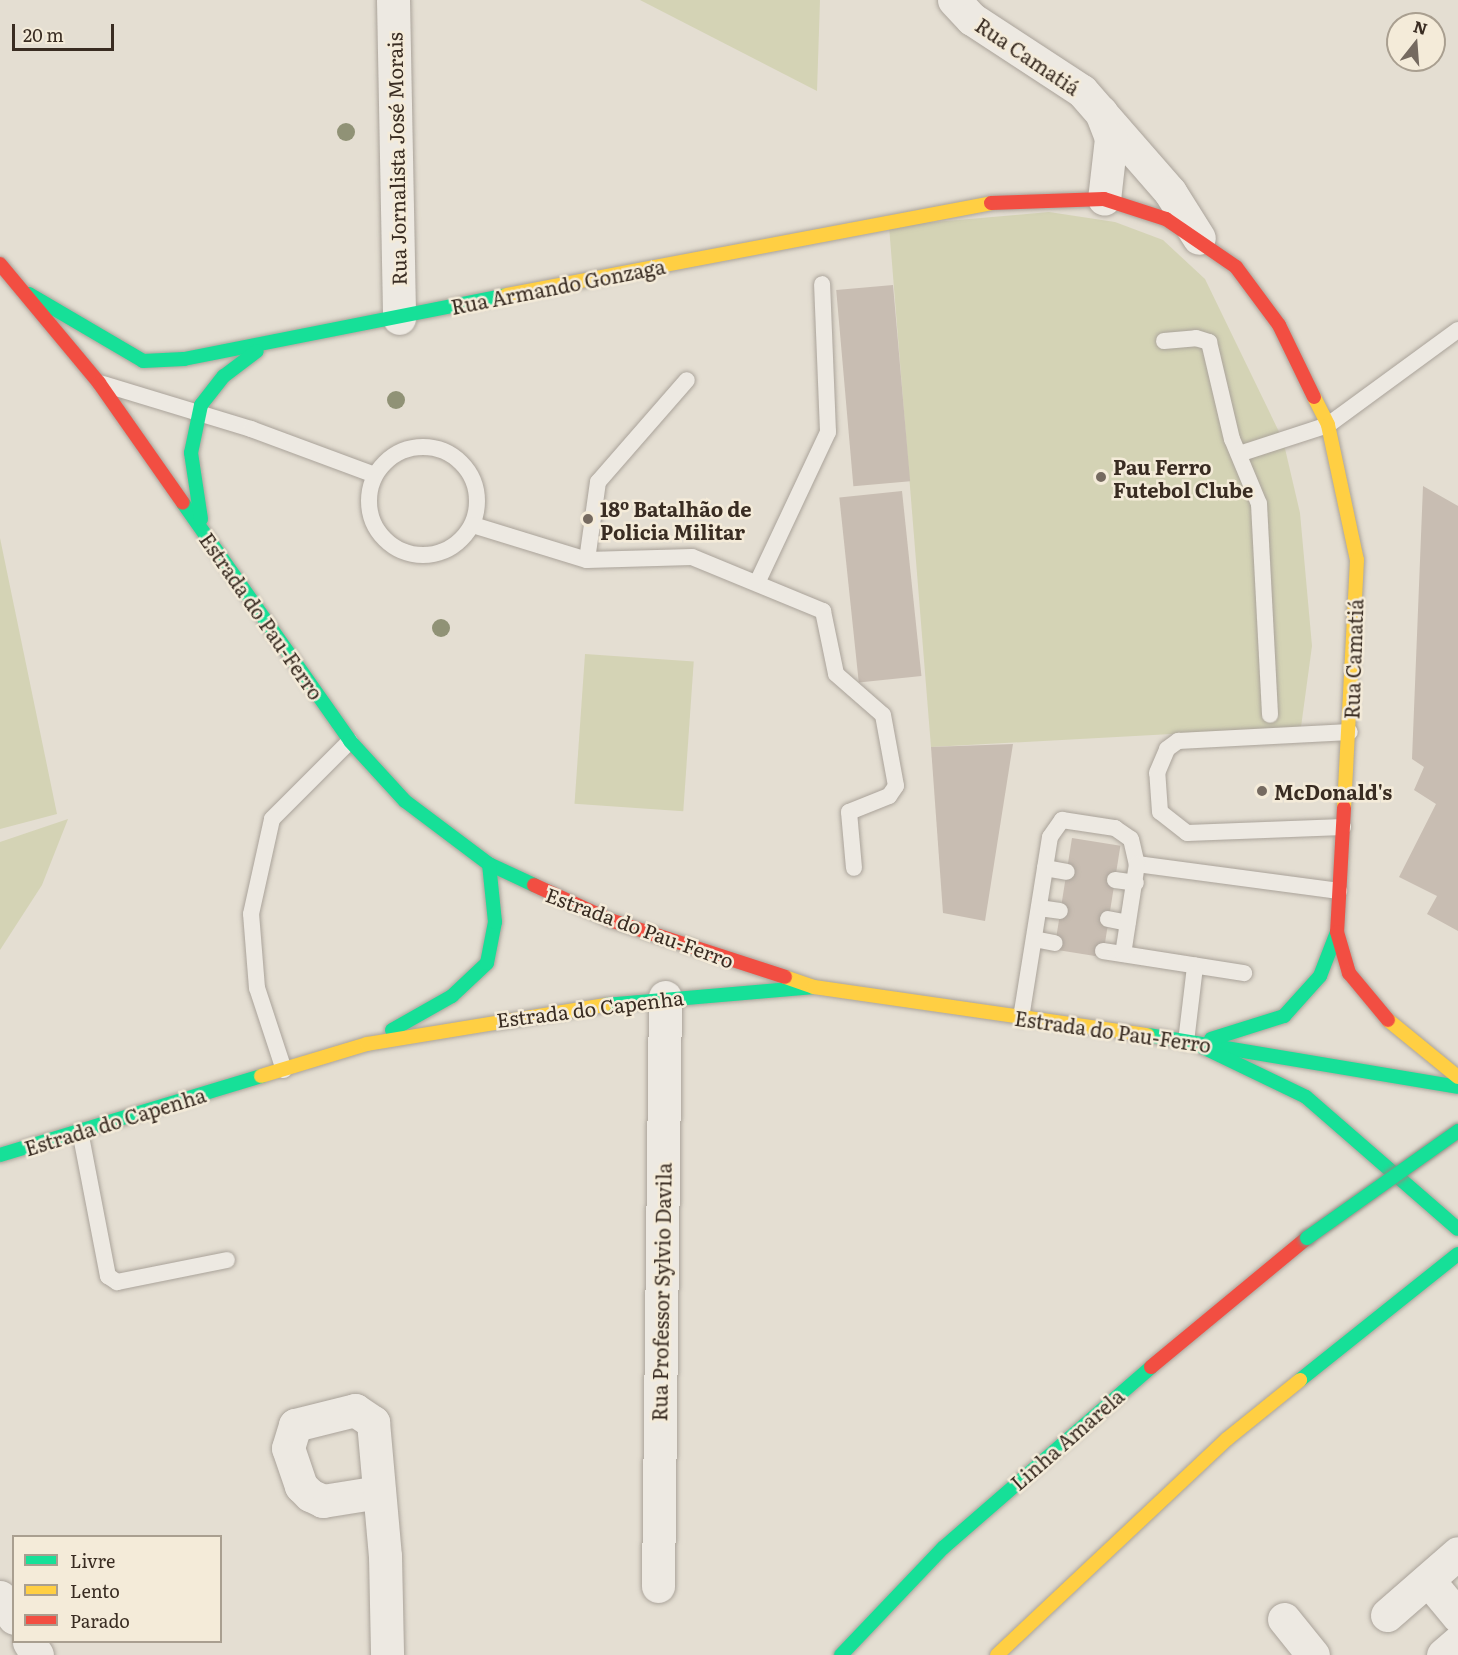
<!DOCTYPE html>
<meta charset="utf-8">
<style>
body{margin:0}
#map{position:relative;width:1458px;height:1655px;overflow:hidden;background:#e4ded2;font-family:Literata,serif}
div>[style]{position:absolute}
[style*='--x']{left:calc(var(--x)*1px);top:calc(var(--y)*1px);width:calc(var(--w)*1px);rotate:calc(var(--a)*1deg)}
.green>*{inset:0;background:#d4d3b5;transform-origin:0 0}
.building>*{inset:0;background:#c8bdb2;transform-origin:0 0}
.roads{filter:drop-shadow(0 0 2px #aaa39a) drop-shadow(0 0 2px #aaa39a)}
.lane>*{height:16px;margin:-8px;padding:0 8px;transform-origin:8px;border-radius:8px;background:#ede9e2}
.lane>.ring{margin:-8px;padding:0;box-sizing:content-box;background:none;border:16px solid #ede9e2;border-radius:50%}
.street>*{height:33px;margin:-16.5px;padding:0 16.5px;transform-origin:16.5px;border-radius:16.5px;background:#ede9e2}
.fast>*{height:14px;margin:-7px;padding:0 7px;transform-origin:7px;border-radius:7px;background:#16e098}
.slow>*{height:14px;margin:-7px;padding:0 7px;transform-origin:7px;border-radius:7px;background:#ffcf43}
.jam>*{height:14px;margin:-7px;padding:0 7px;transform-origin:7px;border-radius:7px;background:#f24e42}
.bridges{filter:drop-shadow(0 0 2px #908981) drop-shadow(0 0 2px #908981)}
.fast-bridge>*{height:14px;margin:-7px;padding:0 7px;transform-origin:7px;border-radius:7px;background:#16e098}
.trees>*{width:18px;height:18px;margin:-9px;border-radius:50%;background:#909276}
.dots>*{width:16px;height:16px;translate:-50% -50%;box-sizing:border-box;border:3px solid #f4ebd9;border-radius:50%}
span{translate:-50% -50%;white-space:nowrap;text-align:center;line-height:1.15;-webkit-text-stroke:5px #f4ebd9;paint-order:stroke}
.street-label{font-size:20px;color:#392c22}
.poi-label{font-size:20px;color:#392c22;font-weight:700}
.left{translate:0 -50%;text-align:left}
.legend{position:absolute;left:12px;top:1535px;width:210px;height:108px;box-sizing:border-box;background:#f4ebd9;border:2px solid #a99f90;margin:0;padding:8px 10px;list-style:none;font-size:18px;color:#392c22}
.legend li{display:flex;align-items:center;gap:12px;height:30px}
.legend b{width:30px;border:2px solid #a99f90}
.north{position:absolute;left:1386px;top:12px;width:60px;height:60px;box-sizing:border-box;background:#f4ebd9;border:2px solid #a99f90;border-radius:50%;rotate:17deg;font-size:16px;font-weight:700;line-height:24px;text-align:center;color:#392c22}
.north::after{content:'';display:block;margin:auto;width:21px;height:27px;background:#756a60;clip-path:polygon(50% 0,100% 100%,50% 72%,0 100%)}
.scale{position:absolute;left:12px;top:24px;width:102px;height:27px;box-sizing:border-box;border:3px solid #392c22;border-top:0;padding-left:8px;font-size:18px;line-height:21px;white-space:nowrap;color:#392c22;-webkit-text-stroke:4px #f4ebd9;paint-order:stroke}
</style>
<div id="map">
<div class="green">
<i style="clip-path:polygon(640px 0,820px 0,817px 91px)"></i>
<i style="clip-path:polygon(1049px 212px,1115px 222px,1163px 240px,1205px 279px,1283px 440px,1300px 513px,1312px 646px,1301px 727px,931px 747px,889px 226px)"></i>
<i style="clip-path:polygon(0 538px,57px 814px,0 829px)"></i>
<i style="left:585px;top:654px;width:109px;height:150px;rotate:4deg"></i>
<i style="clip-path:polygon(68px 819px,42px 885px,0 950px,0 842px)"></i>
</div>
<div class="building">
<i style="left:893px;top:285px;width:197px;height:57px;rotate:85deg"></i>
<i style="clip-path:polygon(1423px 486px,1458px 506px,1458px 931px,1427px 914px,1437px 896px,1399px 877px,1436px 804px,1414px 790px,1424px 767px,1412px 759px)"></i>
<i style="left:902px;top:491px;width:186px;height:63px;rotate:84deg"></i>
<i style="clip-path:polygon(1013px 744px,985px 921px,943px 913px,931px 747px)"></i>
<i style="left:1072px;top:838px;width:49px;height:113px;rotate:9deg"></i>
</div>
<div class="roads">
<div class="lane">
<i style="--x:1164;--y:341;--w:32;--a:-5"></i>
<i style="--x:1196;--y:338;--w:14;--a:17"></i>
<i style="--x:1209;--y:342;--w:100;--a:76.7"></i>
<i style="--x:1232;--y:439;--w:70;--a:67.4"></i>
<i style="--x:1259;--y:504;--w:211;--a:87"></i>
<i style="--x:103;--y:384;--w:155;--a:16.9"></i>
<i style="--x:251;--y:429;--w:132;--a:20.4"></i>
<i class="ring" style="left:369px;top:447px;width:92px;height:92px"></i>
<i style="--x:1239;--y:454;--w:94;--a:-18"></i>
<i style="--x:1328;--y:425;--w:161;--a:-36.2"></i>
<i style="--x:473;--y:525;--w:119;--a:17.1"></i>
<i style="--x:587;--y:560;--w:105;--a:-1.6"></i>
<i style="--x:692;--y:557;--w:142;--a:22.4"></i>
<i style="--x:823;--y:611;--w:64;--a:78.3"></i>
<i style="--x:836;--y:674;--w:62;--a:41.1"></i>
<i style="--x:883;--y:715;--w:72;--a:79.6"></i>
<i style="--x:896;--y:786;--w:12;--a:125"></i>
<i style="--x:889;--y:796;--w:43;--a:158.2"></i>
<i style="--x:849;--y:812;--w:56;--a:84.9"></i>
<i style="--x:587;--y:560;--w:79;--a:-82"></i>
<i style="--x:598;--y:482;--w:135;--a:-48.9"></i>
<i style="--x:757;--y:583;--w:167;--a:-64.8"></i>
<i style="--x:828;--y:432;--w:148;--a:-92.3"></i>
<i style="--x:1343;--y:827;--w:156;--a:177.8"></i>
<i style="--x:1187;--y:833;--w:34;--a:-142"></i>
<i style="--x:1160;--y:812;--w:39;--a:-94"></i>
<i style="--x:1157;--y:773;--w:26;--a:-67"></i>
<i style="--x:1167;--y:749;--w:14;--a:-36"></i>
<i style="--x:1178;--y:741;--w:172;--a:-3"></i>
<i style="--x:1137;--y:864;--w:204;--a:7.6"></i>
<i style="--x:1045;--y:868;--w:22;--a:10"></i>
<i style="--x:1115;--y:880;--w:21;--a:8"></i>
<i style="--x:1039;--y:908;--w:21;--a:8"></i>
<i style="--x:1108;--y:919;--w:20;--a:11"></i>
<i style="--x:1034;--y:939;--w:21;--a:11"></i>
<i style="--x:1103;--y:951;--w:143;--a:8.9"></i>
<i style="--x:1021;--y:1018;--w:183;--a:-80.9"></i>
<i style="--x:1050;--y:837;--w:21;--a:-55"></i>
<i style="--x:1062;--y:820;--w:54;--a:8.6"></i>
<i style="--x:1115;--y:828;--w:19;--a:35"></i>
<i style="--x:1131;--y:839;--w:26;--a:77"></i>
<i style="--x:1137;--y:864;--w:91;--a:98.8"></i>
<i style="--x:1186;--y:1042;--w:77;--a:-83.2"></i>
<i style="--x:284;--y:1070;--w:86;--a:-108.2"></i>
<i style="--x:257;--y:988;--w:74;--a:-94.6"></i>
<i style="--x:251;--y:914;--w:97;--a:-77.5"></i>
<i style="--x:272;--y:819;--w:110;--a:-45"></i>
<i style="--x:80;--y:1131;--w:148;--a:79.1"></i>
<i style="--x:108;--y:1276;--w:11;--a:34"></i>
<i style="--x:117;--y:1282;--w:112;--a:-11.3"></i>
</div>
<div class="street">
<i style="--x:393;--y:0;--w:318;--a:88.9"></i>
<i style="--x:954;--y:0;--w:26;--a:47"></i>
<i style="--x:972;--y:19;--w:131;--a:33.2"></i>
<i style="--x:1082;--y:91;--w:134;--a:48.9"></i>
<i style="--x:1170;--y:192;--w:54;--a:57.8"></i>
<i style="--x:1101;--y:112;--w:28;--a:69"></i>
<i style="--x:1111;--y:138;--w:61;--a:96.5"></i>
<i style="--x:379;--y:1492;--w:57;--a:170.9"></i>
<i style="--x:323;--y:1501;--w:14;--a:-155"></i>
<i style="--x:310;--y:1495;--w:13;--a:-135"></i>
<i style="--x:301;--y:1486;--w:40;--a:-108.9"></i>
<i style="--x:288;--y:1448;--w:24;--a:-73"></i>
<i style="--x:295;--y:1425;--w:62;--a:-14"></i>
<i style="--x:355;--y:1410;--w:22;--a:34"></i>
<i style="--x:373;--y:1422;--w:135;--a:84.9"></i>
<i style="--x:385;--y:1556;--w:99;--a:88.8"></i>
<i style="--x:1428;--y:1580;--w:47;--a:50.2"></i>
<i style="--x:658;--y:1586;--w:589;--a:-89.32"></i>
<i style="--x:0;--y:1597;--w:25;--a:56"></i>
<i style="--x:1387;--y:1615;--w:94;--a:-41.1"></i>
<i style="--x:1284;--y:1619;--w:46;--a:51.1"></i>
<i style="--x:29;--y:1642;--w:15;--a:58"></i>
<i style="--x:1443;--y:1655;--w:20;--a:-41"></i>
</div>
<div class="fast">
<i style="--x:29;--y:294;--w:132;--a:30.4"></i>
<i style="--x:143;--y:361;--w:41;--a:-2.8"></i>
<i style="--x:184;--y:359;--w:328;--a:-11.2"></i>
<i style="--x:183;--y:503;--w:291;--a:54.9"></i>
<i style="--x:350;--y:741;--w:81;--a:47.5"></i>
<i style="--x:405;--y:801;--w:105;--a:36.9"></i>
<i style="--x:489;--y:864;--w:50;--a:25"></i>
<i style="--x:201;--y:519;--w:67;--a:-98.6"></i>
<i style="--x:191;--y:453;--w:49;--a:-78.2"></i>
<i style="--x:201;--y:405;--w:37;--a:-52"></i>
<i style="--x:224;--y:376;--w:41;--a:-37.1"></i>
<i style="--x:605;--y:1005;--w:210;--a:-4.9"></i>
<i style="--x:392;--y:1030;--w:69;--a:-29.5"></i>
<i style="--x:452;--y:996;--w:48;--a:-43.3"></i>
<i style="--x:487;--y:963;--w:42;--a:-79"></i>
<i style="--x:495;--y:922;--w:58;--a:-95.9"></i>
<i style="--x:1148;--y:1035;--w:314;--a:9.5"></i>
<i style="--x:1211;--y:1039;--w:77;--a:-17.5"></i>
<i style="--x:1284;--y:1016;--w:54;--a:-48"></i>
<i style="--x:1320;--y:976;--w:47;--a:-68.9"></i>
<i style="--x:1194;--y:1043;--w:124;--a:25.7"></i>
<i style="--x:1306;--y:1097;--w:201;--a:41"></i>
<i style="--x:0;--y:1155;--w:273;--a:-16.8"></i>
<i style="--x:1300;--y:1380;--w:202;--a:-38.6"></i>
<i style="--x:841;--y:1655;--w:148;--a:-46.4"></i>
<i style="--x:943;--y:1548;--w:276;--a:-41"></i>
</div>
<div class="slow">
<i style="--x:506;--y:295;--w:494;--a:-10.7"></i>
<i style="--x:1314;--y:397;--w:31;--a:63"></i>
<i style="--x:1328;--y:425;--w:138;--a:77.9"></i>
<i style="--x:1357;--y:560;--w:248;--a:93"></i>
<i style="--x:785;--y:977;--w:31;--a:19"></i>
<i style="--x:814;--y:987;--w:337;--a:8.2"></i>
<i style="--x:1388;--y:1020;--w:90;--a:39.2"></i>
<i style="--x:261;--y:1076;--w:111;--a:-16.8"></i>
<i style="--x:367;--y:1044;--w:241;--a:-9.3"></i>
<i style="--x:997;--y:1655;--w:316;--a:-43.2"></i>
<i style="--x:1227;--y:1439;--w:94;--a:-38.9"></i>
</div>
<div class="jam">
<i style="--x:991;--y:203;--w:113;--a:-2"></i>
<i style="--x:1104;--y:199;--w:65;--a:17.9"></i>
<i style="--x:1166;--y:219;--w:85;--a:34.4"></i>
<i style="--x:1236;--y:267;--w:72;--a:53.4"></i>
<i style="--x:1279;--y:325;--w:80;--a:64.1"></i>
<i style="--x:0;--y:264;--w:155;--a:50.2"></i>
<i style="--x:99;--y:383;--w:146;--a:55"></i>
<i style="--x:1344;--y:808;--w:124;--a:93.2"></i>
<i style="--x:1337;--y:932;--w:43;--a:73.7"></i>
<i style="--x:1349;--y:973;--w:61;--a:50.3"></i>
<i style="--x:534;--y:885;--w:84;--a:24.7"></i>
<i style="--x:610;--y:920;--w:184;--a:18"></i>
<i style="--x:1151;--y:1367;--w:202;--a:-39.6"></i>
</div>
</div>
<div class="bridges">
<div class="fast-bridge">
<i style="--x:1307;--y:1238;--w:185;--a:-35.3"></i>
</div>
</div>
<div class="trees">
<i style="left:346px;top:132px"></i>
<i style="left:396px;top:400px"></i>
<i style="left:441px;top:628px"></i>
</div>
<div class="dots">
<i style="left:1101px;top:477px;background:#756a60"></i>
<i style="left:588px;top:519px;background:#756a60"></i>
<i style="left:1262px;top:791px;background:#756a60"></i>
</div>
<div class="street-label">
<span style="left:1028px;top:56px;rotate:34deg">Rua Camatiá</span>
<span style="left:396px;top:159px;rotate:-91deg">Rua Jornalista José Morais</span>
<span style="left:558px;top:286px;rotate:-11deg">Rua Armando Gonzaga</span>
<span style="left:262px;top:616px;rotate:55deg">Estrada do Pau-Ferro</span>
<span style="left:1353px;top:659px;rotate:-88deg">Rua Camatiá</span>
<span style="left:640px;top:927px;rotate:20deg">Estrada do Pau-Ferro</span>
<span style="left:590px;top:1008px;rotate:-7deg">Estrada do Capenha</span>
<span style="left:1113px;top:1031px;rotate:8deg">Estrada do Pau-Ferro</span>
<span style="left:115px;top:1121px;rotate:-17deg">Estrada do Capenha</span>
<span style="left:661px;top:1292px;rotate:-89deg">Rua Professor Sylvio Davila</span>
<span style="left:1067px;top:1439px;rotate:-41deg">Linha Amarela</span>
</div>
<div class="poi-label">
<span class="left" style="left:1113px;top:478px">Pau Ferro<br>Futebol Clube</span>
<span class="left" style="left:600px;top:520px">18º Batalhão de<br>Policia Militar</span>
<span class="left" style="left:1274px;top:791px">McDonald's</span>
</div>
<ul class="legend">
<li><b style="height:8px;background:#16e098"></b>Livre</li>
<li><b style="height:8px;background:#ffcf43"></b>Lento</li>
<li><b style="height:8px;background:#f24e42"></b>Parado</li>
</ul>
<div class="north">N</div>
<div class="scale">20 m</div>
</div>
